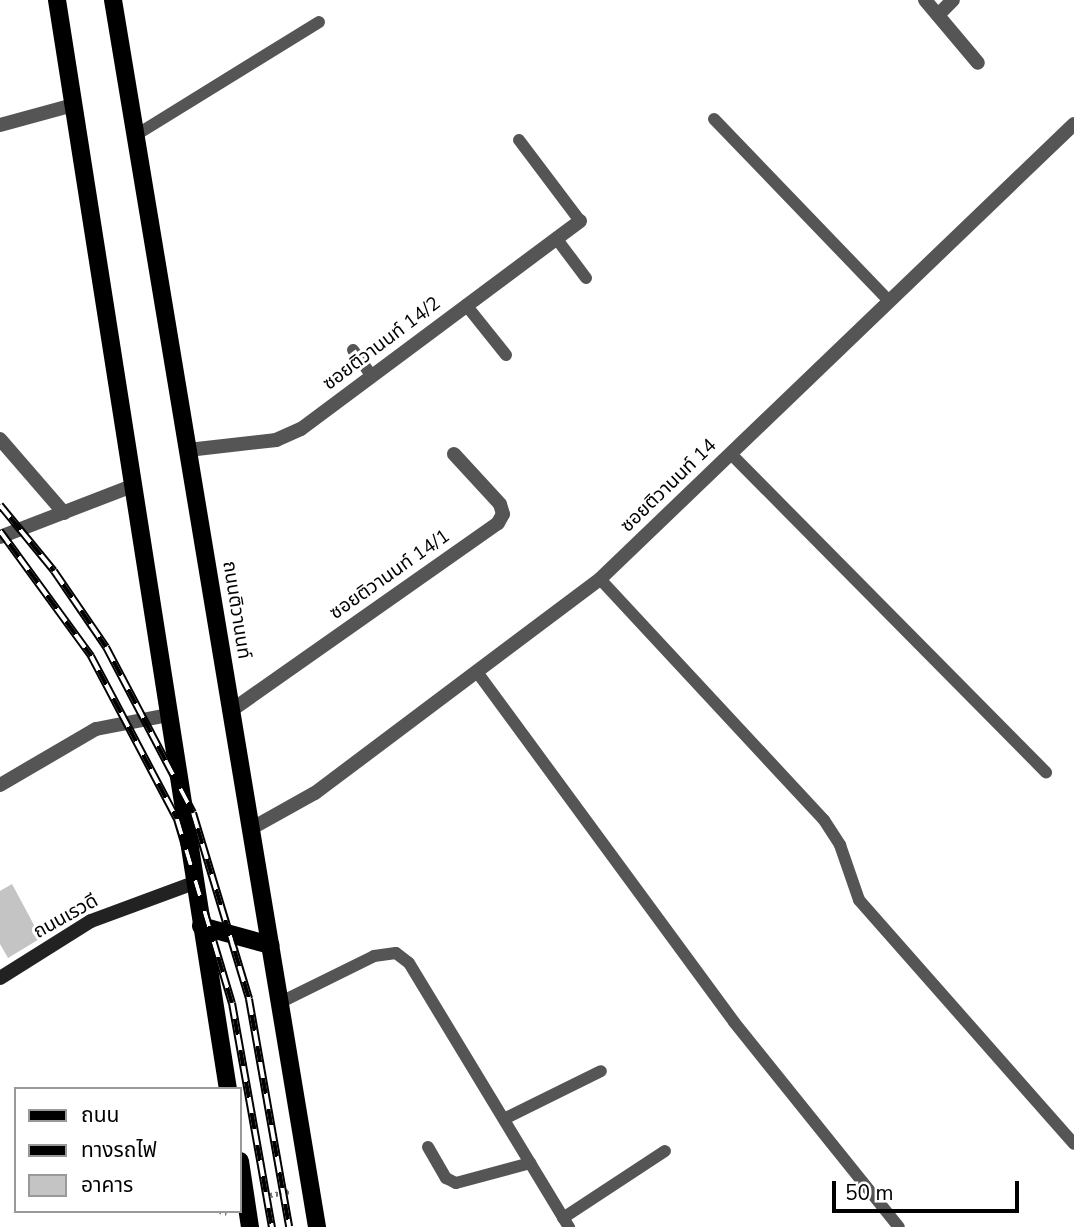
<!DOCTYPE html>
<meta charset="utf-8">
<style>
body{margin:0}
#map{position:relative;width:1074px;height:1227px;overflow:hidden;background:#fff;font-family:"Nunito Sans","Noto Sans Thai",sans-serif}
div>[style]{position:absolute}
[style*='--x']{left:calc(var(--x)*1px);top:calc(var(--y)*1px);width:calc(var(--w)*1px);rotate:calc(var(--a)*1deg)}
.building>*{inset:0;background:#c4c4c4}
.path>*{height:4.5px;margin-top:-2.25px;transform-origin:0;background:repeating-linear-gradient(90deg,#777 0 2px,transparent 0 5.5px)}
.lane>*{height:12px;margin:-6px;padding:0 6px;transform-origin:6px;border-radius:6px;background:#555}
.street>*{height:14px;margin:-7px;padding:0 7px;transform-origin:7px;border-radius:7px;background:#555}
.secondary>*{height:14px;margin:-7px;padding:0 7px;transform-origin:7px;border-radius:7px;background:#222}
.primary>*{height:18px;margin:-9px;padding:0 9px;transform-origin:9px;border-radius:9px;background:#000}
.rail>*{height:8px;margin-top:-4px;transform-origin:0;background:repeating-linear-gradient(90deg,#fff 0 16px,#000 0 32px);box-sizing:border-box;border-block:2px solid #000}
span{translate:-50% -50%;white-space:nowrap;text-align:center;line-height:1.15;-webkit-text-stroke:6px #fff;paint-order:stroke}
.street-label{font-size:19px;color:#000}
.legend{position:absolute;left:14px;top:1087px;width:228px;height:126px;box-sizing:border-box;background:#fff;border:2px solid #999;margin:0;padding:9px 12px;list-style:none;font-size:21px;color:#000}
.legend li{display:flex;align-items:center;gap:14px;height:35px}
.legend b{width:35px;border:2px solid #999}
.scale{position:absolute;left:832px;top:1181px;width:187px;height:32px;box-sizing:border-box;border:4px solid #000;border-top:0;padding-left:9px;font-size:21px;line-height:24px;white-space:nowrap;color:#000;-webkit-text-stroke:5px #fff;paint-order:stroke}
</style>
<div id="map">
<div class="building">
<i style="clip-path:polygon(12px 884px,41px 938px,8px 958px,0 944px,0 891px)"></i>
</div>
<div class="path">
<i style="--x:265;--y:1196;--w:25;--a:-11"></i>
<i style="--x:220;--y:1211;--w:7;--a:16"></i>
</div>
<div class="lane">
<i style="--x:714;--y:119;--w:252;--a:46.1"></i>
<i style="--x:136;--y:135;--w:215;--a:-31.7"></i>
<i style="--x:519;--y:140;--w:101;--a:53"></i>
<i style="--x:556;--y:238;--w:50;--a:53.1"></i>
<i style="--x:466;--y:305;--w:64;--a:51.3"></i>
<i style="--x:353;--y:350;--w:32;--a:54"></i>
<i style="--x:731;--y:454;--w:448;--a:45.3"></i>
<i style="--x:600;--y:579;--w:329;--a:47.1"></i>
<i style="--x:824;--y:820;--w:30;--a:57"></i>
<i style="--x:840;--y:845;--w:58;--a:70.9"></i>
<i style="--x:859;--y:900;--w:325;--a:48.6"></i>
<i style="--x:477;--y:672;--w:434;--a:53.7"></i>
<i style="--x:734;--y:1022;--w:263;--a:51.2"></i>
<i style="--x:279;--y:1003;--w:106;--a:-26.3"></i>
<i style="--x:374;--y:956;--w:22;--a:-8"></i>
<i style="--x:396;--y:953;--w:16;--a:38"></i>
<i style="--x:409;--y:963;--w:309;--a:58.8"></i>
<i style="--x:504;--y:1119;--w:108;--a:-26.3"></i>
<i style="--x:428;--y:1147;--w:36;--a:60"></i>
<i style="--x:446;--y:1178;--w:11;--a:27"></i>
<i style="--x:456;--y:1183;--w:77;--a:-15.1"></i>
<i style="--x:563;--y:1218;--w:122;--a:-33.3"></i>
</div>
<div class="street">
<i style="--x:925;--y:0;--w:82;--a:49.9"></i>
<i style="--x:938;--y:15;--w:21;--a:-45"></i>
<i style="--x:0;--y:125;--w:76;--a:-15.3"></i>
<i style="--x:0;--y:439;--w:98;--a:49.1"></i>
<i style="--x:188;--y:450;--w:89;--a:-6.5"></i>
<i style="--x:276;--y:440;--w:27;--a:-24"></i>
<i style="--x:301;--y:429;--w:348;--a:-36.7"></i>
<i style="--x:0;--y:537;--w:142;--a:-21.1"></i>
<i style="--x:232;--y:710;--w:325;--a:-35.1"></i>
<i style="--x:498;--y:523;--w:10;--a:-61"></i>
<i style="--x:503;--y:514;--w:10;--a:-107"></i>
<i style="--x:500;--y:504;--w:68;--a:-132.6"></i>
<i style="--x:0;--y:785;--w:111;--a:-30.3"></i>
<i style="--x:96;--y:729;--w:73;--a:-11"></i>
<i style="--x:252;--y:828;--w:72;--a:-29.1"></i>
<i style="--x:315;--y:793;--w:356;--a:-36.9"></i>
<i style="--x:600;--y:579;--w:657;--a:-43.83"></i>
</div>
<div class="secondary">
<i style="--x:0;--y:978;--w:107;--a:-32.1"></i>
<i style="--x:91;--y:921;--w:110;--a:-20.3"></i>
</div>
<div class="primary">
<i style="--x:57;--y:0;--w:1102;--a:81.08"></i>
<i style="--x:113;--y:0;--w:1244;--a:80.56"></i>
<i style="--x:201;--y:926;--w:72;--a:15.4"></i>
<i style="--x:240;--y:1161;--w:67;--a:81.4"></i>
</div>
<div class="rail">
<i style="--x:0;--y:505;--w:85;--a:50.7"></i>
<i style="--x:54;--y:571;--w:92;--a:55.6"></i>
<i style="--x:106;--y:647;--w:187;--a:62.3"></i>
<i style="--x:193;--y:813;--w:194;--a:73.2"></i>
<i style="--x:249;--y:999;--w:231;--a:80"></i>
<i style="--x:0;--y:531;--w:155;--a:53.9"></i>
<i style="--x:91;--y:656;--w:184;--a:62.2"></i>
<i style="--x:177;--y:819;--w:192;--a:73.4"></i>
<i style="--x:232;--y:1003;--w:228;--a:79.9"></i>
</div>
<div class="street-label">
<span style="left:382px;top:344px;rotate:-37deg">ซอยติวานนท์ 14/2</span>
<span style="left:669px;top:486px;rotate:-44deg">ซอยติวานนท์ 14</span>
<span style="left:390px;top:575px;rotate:-35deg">ซอยติวานนท์ 14/1</span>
<span style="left:236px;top:610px;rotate:81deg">ถนนติวานนท์</span>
<span style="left:66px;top:917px;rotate:-29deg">ถนนเรวดี</span>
</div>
<ul class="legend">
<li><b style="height:9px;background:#000"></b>ถนน</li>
<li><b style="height:9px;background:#000"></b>ทางรถไฟ</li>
<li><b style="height:19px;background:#c4c4c4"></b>อาคาร</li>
</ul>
<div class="scale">50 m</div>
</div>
